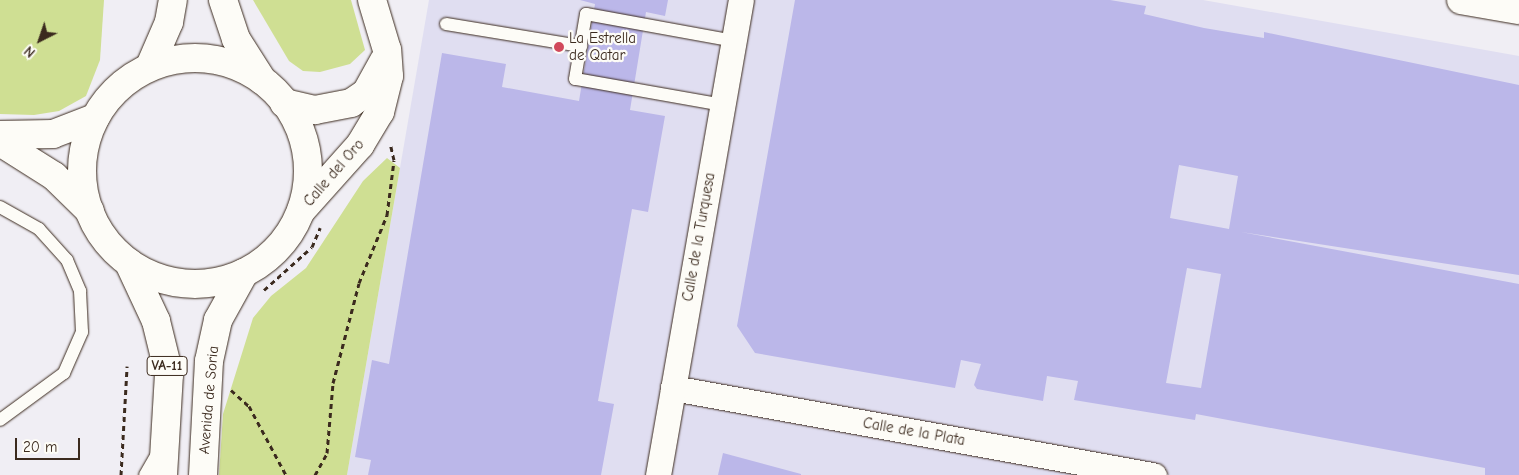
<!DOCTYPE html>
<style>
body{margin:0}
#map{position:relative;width:1519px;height:475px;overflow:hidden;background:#f0eef4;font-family:"Comic Neue",sans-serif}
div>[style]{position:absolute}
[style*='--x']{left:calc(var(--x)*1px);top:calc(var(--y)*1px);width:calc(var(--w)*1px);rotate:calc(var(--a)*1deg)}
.built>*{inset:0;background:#e0def1}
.green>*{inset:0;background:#cfdf93}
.building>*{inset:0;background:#bbb7e9}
.path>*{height:3px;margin-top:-1.5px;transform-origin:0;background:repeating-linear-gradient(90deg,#3b2a1e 0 5px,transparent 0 9px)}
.roads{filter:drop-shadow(0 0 1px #3b2a1e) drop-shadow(0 0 1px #3b2a1e)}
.service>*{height:12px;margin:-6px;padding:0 6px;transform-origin:6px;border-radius:6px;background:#fdfcf7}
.minor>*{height:25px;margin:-12.5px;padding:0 12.5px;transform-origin:12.5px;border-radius:12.5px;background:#fdfcf7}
.tertiary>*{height:28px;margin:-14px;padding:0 14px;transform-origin:14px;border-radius:14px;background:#fdfcf7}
.trunk>*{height:28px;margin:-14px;padding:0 14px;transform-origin:14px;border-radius:14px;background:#fdfcf7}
.trunk>.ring{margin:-14px;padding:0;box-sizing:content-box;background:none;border:28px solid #fdfcf7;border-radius:50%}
.motorway>*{height:28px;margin:-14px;padding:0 14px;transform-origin:14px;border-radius:14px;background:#fdfcf7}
.dots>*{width:14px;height:14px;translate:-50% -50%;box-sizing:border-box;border:2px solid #fdfcf7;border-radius:50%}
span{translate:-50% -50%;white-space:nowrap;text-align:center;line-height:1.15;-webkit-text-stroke:4.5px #fdfcf7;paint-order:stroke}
.shield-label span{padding:1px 4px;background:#fdfcf7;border:1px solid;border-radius:4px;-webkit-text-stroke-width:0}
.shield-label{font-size:14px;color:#3b2a1e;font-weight:700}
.poi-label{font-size:15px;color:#3b2a1e}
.left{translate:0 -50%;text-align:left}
.street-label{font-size:15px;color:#3b2a1e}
.north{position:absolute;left:15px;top:15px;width:50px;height:50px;-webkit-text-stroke:4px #fdfcf7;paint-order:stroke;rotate:221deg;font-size:14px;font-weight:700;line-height:20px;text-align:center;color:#3b2a1e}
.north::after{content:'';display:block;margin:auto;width:18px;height:22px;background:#3b2a1e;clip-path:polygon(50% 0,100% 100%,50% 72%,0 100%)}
.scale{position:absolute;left:15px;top:438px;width:65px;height:22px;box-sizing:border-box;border:2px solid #3b2a1e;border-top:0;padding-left:6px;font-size:15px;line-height:18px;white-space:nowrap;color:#3b2a1e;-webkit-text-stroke:4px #fdfcf7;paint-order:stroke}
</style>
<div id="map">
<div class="built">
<i style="clip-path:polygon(429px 0,1203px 0,1519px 56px,1519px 475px,347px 475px)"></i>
</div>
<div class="green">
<i style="clip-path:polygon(0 0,104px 0,100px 60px,86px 96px,59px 111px,34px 115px,0 114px)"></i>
<i style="clip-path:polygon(253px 0,351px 0,365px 50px,350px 64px,320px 72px,303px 71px,289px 61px)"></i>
<i style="clip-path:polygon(387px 158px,400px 168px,347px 475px,219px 475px,223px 414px,253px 318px,271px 296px,306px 268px,363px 181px)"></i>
</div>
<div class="building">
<i style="clip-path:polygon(580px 0,668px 0,665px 16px,646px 12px,630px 110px,665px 116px,648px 212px,632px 209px,598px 401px,614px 404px,601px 475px,368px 475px,371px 460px,355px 457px,372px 360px,389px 364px,442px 53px,506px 64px,502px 87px,579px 101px,595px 4px)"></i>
<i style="clip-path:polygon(evenodd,795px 0,1110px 0,1146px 6px,1144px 14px,1204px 28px,1264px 38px,1264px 32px,1519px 85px,1519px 275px,1241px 232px,1519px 284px,1519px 475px,1485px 475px,1485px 468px,1196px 414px,1195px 420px,1074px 400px,1078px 381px,1047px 376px,1043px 401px,977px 389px,974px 385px,981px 364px,961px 360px,955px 388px,755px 353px,737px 326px,795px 0,1179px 165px,1238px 176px,1229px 229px,1170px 218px,1179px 165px,795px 0,1187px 268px,1221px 274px,1201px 388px,1166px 383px,1187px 268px)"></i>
<i style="clip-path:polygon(723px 453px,801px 474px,801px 475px,718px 475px)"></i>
</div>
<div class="path">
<i style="--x:264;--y:290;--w:64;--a:-41.9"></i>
<i style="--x:312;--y:247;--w:21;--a:-67"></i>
<i style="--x:231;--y:390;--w:24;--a:42"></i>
<i style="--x:249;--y:406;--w:78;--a:61.8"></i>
<i style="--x:121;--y:475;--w:109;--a:-86.8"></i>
<i style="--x:315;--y:475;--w:25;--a:-61"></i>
<i style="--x:327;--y:453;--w:70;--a:-85.1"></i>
<i style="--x:333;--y:383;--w:103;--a:-75.4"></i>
<i style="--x:359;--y:283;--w:74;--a:-67.6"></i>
<i style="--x:387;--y:215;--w:55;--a:-82.7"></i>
<i style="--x:394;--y:160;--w:17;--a:-103"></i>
</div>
<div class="roads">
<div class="service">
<i style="--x:446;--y:24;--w:137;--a:9.3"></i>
<i style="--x:723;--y:105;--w:150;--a:-170"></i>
<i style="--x:575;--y:79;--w:66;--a:-80.4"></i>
<i style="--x:586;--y:14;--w:150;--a:10.3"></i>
<i style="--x:0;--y:207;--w:45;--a:29.4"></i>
<i style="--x:39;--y:229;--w:42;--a:47.9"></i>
<i style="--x:67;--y:260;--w:34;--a:67"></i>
<i style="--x:80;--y:291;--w:41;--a:87.2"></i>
<i style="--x:82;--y:332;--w:45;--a:113.7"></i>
<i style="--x:64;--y:373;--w:79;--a:143.7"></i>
<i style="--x:145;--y:475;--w:28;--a:-60"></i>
</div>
<div class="minor">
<i style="--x:673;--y:388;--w:489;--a:10.3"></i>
<i style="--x:658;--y:475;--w:482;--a:-80.1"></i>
</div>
<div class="tertiary">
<i style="--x:1461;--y:0;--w:59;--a:9.8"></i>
<i style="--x:284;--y:103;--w:32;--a:13"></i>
<i style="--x:315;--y:110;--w:37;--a:-11"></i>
<i style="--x:351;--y:103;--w:18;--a:-34"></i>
<i style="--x:366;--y:93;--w:37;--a:-61"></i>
<i style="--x:301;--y:211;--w:89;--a:-48.2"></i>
<i style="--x:360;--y:145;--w:39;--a:-59"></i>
<i style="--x:380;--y:112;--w:37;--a:-76"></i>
<i style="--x:389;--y:76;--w:26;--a:-94"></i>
<i style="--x:387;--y:50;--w:52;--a:-106.7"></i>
</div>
<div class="trunk">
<i style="--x:223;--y:0;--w:41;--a:71.6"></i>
<i style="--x:236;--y:39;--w:49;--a:57.6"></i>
<i class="ring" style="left:82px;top:58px;width:198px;height:198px"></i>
<i style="--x:150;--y:66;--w:48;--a:-66.6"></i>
<i style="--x:169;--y:22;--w:22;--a:-80"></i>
<i style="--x:129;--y:263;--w:64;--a:65"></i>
<i style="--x:156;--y:321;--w:55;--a:76.2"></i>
<i style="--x:169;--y:374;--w:101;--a:93.4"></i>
<i style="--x:203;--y:475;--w:114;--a:-87"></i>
<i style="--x:209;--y:361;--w:42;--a:-77.6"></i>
<i style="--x:218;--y:320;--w:54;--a:-61"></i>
</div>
<div class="motorway">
<i style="--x:0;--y:135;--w:53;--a:-1.1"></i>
<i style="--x:53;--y:134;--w:45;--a:-20.9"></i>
<i style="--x:0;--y:142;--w:64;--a:32.2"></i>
<i style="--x:54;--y:176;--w:50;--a:44.2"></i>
</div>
</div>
<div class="dots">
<i style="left:559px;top:47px;background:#d1495b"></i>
</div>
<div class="shield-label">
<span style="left:167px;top:366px">VA-11</span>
</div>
<div class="poi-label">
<span class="left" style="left:569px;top:47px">La Estrella<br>de Qatar</span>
</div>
<div class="street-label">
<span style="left:334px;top:173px;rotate:-49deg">Calle del Oro</span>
<span style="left:699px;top:237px;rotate:-80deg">Calle de la Turquesa</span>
<span style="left:209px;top:400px;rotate:-85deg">Avenida de Soria</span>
<span style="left:914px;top:432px;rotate:10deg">Calle de la Plata</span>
</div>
<div class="north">N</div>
<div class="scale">20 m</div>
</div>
